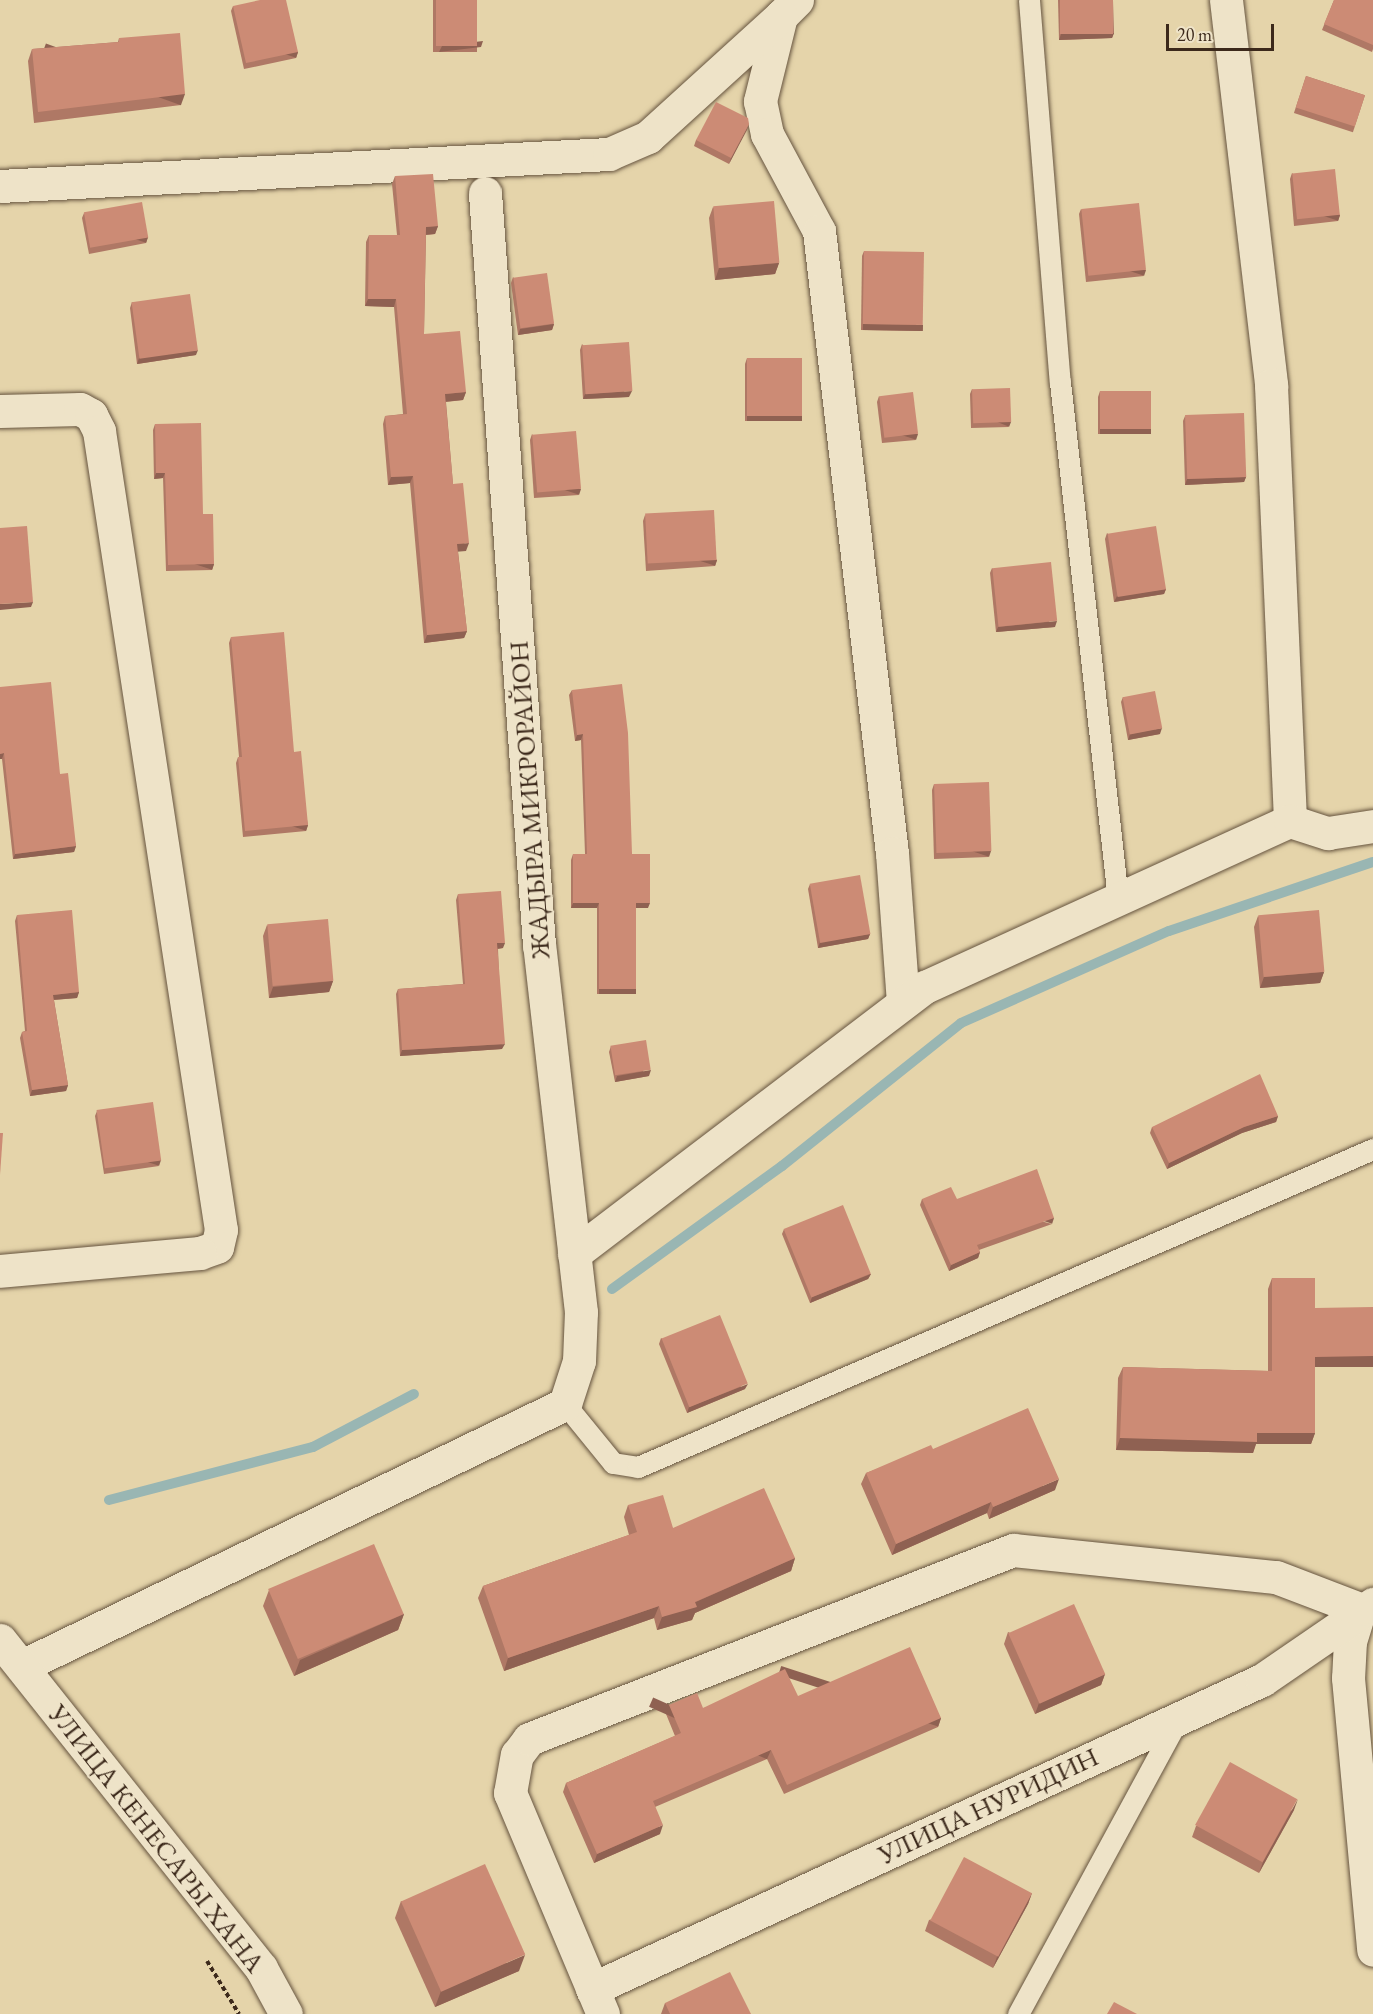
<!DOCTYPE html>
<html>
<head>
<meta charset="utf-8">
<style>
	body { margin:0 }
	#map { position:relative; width:1373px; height:2014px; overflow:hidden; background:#e5d4aa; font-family:"EB Garamond",serif }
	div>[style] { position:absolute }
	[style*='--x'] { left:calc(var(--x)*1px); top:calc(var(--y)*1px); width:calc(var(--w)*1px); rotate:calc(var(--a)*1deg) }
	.stream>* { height:10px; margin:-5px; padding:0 5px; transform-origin:5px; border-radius:5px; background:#99b6b3 }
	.path>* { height:4px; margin-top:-2px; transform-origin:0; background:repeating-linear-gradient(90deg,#3c291b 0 4.5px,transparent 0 7.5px) }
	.roads { filter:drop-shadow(0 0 2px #66543f) drop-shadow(0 0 2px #66543f) }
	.service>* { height:21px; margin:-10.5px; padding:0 10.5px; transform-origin:10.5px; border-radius:10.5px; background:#eee3c8 }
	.minor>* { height:33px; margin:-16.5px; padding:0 16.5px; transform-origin:16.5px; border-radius:16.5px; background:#eee3c8 }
	.tertiary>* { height:33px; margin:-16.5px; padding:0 16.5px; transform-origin:16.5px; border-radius:16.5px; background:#eee3c8 }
	.wall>* { inset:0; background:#af7865; transform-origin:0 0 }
	.shaded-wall>* { inset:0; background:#8f6152; transform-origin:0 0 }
	.building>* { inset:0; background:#cc8b75; transform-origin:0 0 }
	span { translate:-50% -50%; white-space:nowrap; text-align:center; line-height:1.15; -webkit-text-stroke:4.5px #eee3c8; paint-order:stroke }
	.street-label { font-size:27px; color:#3c291b }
	.scale { position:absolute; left:1166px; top:24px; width:108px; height:27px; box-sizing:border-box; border:3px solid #3c291b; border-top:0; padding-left:8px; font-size:18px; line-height:21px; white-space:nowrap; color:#3c291b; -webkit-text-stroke:4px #eee3c8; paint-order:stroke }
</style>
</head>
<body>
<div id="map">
	<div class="stream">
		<div style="--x:612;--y:1289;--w:210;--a:-35.9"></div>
		<div style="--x:782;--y:1166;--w:229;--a:-38.6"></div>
		<div style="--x:961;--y:1023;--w:227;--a:-23.9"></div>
		<div style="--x:1169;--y:931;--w:215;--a:-18.7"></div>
		<div style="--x:109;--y:1500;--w:211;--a:-14.6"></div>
		<div style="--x:313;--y:1447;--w:114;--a:-27.7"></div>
	</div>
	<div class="path">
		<div style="--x:207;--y:1961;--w:62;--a:58.9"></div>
	</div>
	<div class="roads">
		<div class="service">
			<div style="--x:1029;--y:0;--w:383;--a:85.4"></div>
			<div style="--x:1060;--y:382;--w:520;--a:83.6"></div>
			<div style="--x:565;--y:1404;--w:76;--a:50.9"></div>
			<div style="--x:613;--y:1463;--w:25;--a:9"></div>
			<div style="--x:638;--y:1467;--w:801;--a:-23.4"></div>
			<div style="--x:1018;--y:2014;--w:336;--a:-61.5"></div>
		</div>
		<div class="minor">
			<div style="--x:797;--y:0;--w:23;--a:135"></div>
			<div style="--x:781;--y:16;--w:88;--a:103.9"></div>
			<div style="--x:760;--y:101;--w:34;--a:78"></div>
			<div style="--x:767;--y:134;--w:110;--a:61.8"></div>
			<div style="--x:819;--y:231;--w:626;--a:83.31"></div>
			<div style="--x:892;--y:853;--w:150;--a:85.8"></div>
			<div style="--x:1226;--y:0;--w:388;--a:83.3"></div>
			<div style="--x:1271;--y:385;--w:436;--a:87.5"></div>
			<div style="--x:0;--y:186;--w:610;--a:-3.01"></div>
			<div style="--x:609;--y:154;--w:43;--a:-23.6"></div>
			<div style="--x:648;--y:137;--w:180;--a:-42.3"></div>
			<div style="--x:0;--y:411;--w:80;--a:-1.4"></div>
			<div style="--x:80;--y:409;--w:13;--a:29"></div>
			<div style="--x:91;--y:415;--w:18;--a:63"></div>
			<div style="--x:99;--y:431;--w:808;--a:81.32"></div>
			<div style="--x:221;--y:1230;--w:17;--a:103"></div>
			<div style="--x:217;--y:1247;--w:18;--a:161"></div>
			<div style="--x:200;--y:1253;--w:201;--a:174.9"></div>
			<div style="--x:574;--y:1254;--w:441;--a:-37.3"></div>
			<div style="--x:925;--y:987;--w:401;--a:-24.5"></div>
			<div style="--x:1290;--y:821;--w:40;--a:18"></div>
			<div style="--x:1328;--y:833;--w:46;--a:-8.8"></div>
			<div style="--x:1360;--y:1609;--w:34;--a:107"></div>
			<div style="--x:1350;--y:1641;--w:37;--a:93"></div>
			<div style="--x:1348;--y:1678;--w:273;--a:84.7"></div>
			<div style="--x:22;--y:1666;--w:603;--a:-25.76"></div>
			<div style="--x:565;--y:1404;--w:45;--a:-72"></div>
			<div style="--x:579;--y:1361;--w:49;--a:-87.7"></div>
			<div style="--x:581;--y:1312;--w:369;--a:-96.5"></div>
			<div style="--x:539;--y:945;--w:754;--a:-94.11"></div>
			<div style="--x:592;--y:1989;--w:738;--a:-24.76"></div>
			<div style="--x:1262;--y:1680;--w:135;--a:-34.4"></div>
			<div style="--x:603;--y:2014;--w:240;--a:-112.8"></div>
			<div style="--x:510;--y:1793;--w:39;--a:-80"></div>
			<div style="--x:517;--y:1755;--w:20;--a:-53"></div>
			<div style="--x:529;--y:1739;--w:520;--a:-21.33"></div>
			<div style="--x:1013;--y:1550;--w:264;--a:5.9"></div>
			<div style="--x:1276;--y:1577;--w:90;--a:20.9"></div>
		</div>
		<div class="tertiary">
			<div style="--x:0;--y:1640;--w:419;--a:51.5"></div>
			<div style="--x:261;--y:1968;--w:52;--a:61.5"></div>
		</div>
	</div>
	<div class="wall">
		<div style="left:433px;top:0;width:44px;height:52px"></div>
		<div style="clip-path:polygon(1058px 0,1113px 0,1114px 33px,1112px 38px,1059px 40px)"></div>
		<div style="clip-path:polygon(1334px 0,1373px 0,1373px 49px,1372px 52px,1322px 30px)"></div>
		<div style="clip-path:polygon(233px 6px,298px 52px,296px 58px,244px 69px,231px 11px)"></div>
		<div style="clip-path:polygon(119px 38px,181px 105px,34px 123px,28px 61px,32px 49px,118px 42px)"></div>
		<div style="left:1306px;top:76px;width:62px;height:39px;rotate:18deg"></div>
		<div style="clip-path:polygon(749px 124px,729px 164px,694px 146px,696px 140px)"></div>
		<div style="clip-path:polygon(1292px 173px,1340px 215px,1338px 221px,1294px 226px,1290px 179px)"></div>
		<div style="clip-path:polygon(395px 176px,438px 226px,435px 234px,426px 235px,424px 334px,466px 392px,463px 400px,446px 402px,453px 484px,466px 551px,458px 551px,467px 631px,464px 638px,424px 643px,410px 483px,388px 485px,383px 424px,385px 416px,403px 414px,394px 307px,365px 306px,366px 242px,369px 235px,397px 235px,392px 184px)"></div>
		<div style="clip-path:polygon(713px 207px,779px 263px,775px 274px,715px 280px,709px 218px)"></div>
		<div style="clip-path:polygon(1081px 209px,1144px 276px,1086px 282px,1079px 214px)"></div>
		<div style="clip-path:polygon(84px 213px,148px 237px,146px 243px,89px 254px,82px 218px)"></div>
		<div style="clip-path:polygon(864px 251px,921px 331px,861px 330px,862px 256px)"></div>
		<div style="clip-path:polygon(513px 277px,554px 324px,552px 330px,518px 335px,511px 283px)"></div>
		<div style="clip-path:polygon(132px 302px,196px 355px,137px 364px,130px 308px)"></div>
		<div style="clip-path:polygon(582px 344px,629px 397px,583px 399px,580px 350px)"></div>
		<div style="clip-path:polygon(747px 358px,802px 416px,800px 421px,745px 421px,745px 364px)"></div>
		<div style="clip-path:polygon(972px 389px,1009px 427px,971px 428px,970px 394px)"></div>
		<div style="clip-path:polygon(1100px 391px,1151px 429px,1149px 434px,1098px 434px,1098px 397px)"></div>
		<div style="clip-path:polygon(879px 396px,916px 440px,882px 443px,877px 402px)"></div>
		<div style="clip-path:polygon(1185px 416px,1246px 477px,1244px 482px,1185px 485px,1183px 421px)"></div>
		<div style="clip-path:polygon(155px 424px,203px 514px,214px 564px,212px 570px,166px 571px,163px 478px,154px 479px,153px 430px)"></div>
		<div style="clip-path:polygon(532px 434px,579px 495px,534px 498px,530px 440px)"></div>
		<div style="clip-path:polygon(645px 515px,717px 560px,715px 566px,646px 571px,643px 521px)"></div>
		<div style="clip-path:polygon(1107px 533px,1166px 589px,1164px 594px,1114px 602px,1105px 539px)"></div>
		<div style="clip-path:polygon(992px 568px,1055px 627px,996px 632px,990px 573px)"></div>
		<div style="clip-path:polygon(231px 637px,294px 752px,308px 825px,306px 831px,243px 837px,236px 763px,238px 757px,239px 757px,229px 643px)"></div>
		<div style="clip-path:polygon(0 687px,60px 774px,76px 846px,74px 852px,13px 859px,2px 759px,0 759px)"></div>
		<div style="clip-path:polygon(572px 690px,632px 854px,648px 908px,636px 908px,634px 994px,597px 994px,597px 908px,571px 908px,571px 860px,573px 854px,585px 854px,581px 740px,575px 741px,569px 695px)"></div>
		<div style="clip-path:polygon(1123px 697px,1160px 734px,1128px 740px,1121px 702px)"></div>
		<div style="clip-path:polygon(934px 784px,989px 857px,934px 859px,932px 790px)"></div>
		<div style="clip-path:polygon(810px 884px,870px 934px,868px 939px,818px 948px,808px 889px)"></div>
		<div style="clip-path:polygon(458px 894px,503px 948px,498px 949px,502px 1049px,400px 1056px,396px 994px,398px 989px,463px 984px,456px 900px)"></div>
		<div style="clip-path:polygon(17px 915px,79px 992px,77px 998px,54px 1000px,68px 1085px,66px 1091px,30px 1096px,20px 1038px,22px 1032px,25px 1031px,15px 921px)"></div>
		<div style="clip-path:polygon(1258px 916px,1324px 972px,1320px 983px,1260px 988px,1254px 927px)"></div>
		<div style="clip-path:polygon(267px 925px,333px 981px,329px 992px,269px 998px,263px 936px)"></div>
		<div style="clip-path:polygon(611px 1046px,649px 1076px,615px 1082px,609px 1052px)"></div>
		<div style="clip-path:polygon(97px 1111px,159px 1166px,104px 1174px,95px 1116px)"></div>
		<div style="clip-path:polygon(1278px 1116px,1276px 1122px,1242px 1133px,1167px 1169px,1150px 1133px,1152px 1127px)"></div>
		<div style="clip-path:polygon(922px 1199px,957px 1199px,1052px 1224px,979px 1250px,980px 1252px,978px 1258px,949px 1271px,920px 1205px)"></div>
		<div style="clip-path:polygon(784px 1229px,871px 1274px,868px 1279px,810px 1303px,782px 1234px)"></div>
		<div style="clip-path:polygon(1272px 1278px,1315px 1368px,1315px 1433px,1311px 1444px,1256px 1444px,1253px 1453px,1116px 1450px,1118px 1378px,1123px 1367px,1268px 1371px,1268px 1289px)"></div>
		<div style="clip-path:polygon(661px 1338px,745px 1389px,687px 1413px,659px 1344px)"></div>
		<div style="clip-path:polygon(933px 1449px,1055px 1490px,989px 1519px,987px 1513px,892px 1555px,861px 1484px,866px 1473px)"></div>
		<div style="clip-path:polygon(628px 1505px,673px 1528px,795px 1558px,791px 1571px,695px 1613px,692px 1620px,657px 1630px,654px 1618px,504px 1671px,478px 1598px,483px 1586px,629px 1535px,624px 1517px)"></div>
		<div style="clip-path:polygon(269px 1590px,404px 1614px,398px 1630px,294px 1676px,263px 1606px)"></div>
		<div style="clip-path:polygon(1008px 1632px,1105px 1674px,1101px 1685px,1035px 1714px,1004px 1644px)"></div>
		<div style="clip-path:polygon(798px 1696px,941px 1718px,938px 1727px,784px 1794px,767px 1759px,655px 1807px,660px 1834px,594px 1863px,563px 1792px,566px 1783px,675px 1736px,666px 1714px,669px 1705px,703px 1708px)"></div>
		<div style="clip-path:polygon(1294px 1810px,1259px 1873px,1192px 1837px,1196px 1826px)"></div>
		<div style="clip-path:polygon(1032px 1893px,1028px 1904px,993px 1968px,925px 1931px,929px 1920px)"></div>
		<div style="clip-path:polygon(401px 1901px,519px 1971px,435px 2007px,395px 1918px)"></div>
		<div style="clip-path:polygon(665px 2003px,751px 2014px,661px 2014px)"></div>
	</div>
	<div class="shaded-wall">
		<div style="clip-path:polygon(1114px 33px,1112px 38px,1059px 40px,1061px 34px)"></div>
		<div style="clip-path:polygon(483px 41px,481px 47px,439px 52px,442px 46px)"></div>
		<div style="left:298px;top:52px;width:6px;height:53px;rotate:108deg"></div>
		<div style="left:185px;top:94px;width:12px;height:148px;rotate:110deg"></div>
		<div style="clip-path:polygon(749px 124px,747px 130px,729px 164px,731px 158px)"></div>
		<div style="left:1340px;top:215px;width:6px;height:44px;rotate:108deg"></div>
		<div style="clip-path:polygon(438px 226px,435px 234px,423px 235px,426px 227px)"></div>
		<div style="left:148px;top:237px;width:6px;height:58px;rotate:108deg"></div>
		<div style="clip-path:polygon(779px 263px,775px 274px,715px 280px,719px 268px)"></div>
		<div style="left:1146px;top:270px;width:6px;height:57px;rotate:108deg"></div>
		<div style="clip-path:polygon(368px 299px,396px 299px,394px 307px,365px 306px)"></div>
		<div style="clip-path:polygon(554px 324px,552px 330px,518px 335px,520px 329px)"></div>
		<div style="left:863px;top:324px;width:60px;height:6px;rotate:1deg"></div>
		<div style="clip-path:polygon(198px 350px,196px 355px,137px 364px,139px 358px)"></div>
		<div style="clip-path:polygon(632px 391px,629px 397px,583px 399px,585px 394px)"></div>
		<div style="clip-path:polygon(466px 392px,463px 400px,442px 402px,445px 394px)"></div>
		<div style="left:747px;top:416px;width:55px;height:5px"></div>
		<div style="left:1011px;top:422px;width:5px;height:38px;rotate:112deg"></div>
		<div style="left:1100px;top:429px;width:51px;height:5px"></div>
		<div style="left:918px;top:434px;width:6px;height:34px;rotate:108deg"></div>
		<div style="clip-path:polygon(156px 473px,165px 473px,163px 478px,154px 479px)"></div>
		<div style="clip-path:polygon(413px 476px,410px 483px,388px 485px,391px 477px)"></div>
		<div style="clip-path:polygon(1246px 477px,1244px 482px,1185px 485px,1187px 479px)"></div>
		<div style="left:581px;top:489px;width:6px;height:44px;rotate:108deg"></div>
		<div style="clip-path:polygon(469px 543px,466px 551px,454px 552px,457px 544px)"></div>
		<div style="left:717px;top:560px;width:6px;height:69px;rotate:108deg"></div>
		<div style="left:214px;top:564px;width:6px;height:46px;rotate:108deg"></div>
		<div style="clip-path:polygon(1166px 589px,1164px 594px,1114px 602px,1117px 596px)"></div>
		<div style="clip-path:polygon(33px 602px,31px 607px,0 610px,0 604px)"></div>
		<div style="clip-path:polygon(1057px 621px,1055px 627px,996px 632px,998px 627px)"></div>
		<div style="clip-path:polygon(467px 631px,464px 638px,424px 643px,427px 635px)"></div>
		<div style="clip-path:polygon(1162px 728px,1160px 734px,1128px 740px,1130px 734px)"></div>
		<div style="clip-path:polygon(583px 734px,581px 740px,575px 741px,577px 735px)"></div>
		<div style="clip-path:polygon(4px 753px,2px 759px,0 759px,0 754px)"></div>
		<div style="left:308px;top:825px;width:6px;height:63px;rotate:108deg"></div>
		<div style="clip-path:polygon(76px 846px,74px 852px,13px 859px,15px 854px)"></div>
		<div style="left:991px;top:851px;width:6px;height:55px;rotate:108deg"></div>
		<div style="clip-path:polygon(573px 903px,599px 903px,597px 908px,571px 908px)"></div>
		<div style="clip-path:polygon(636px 903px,650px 903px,648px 908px,634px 908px)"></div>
		<div style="clip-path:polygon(870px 934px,868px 939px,818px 948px,820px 942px)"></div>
		<div style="clip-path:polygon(497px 943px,505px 943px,503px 948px,495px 949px)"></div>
		<div style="clip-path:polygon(1324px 972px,1320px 983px,1260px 988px,1264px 977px)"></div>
		<div style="clip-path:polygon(333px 981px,329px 992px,269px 998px,273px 987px)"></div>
		<div style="left:599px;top:989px;width:37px;height:5px"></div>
		<div style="clip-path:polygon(79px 992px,77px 998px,51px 1000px,53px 995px)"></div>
		<div style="clip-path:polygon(505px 1044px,502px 1049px,400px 1056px,402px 1050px)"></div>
		<div style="clip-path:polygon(651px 1070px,649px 1076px,615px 1082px,617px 1076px)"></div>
		<div style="clip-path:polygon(68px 1085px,66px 1091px,30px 1096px,32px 1090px)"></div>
		<div style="clip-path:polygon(1278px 1116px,1276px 1122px,1242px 1133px,1167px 1169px,1169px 1163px,1244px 1127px)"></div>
		<div style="left:161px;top:1160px;width:6px;height:56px;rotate:108deg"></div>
		<div style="left:1054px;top:1218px;width:6px;height:82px;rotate:108deg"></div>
		<div style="clip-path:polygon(980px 1252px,978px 1258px,949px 1271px,951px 1265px)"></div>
		<div style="clip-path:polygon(871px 1274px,868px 1279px,810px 1303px,812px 1297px)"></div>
		<div style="left:1373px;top:1356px;width:11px;height:58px;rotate:90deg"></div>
		<div style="clip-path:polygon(748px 1384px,745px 1389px,687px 1413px,689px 1407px)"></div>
		<div style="clip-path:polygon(1257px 1433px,1315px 1433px,1311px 1444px,1256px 1444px,1253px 1453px,1116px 1450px,1120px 1438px)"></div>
		<div style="clip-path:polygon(1059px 1479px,1055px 1490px,989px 1519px,993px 1507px)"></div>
		<div style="clip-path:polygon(991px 1502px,987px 1513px,892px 1555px,896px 1544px)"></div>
		<div style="clip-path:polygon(795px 1558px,791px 1571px,695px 1613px,692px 1620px,657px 1630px,662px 1617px)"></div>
		<div style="clip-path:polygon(659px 1606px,654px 1618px,504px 1671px,508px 1658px)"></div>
		<div style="clip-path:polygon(404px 1614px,398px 1630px,294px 1676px,300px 1660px)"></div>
		<div style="clip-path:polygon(1105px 1674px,1101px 1685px,1035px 1714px,1039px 1703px)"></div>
		<div style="left:941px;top:1718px;width:9px;height:168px;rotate:108deg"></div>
		<div style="left:771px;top:1750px;width:10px;height:129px;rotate:114deg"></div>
		<div style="clip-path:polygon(1298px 1799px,1294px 1810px,1259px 1873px,1263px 1862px)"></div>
		<div style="clip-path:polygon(663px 1825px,660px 1834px,594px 1863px,597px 1854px)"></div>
		<div style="clip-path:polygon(1032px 1893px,1028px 1904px,993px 1968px,997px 1957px)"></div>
		<div style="clip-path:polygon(525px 1955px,519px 1971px,435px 2007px,441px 1991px)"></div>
	</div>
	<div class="building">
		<div style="clip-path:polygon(260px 0,286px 0,298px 52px,246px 63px,233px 6px)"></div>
		<div style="left:436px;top:0;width:41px;height:46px"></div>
		<div style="left:1060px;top:0;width:53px;height:34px"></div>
		<div style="clip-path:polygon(1334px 0,1373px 0,1373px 45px,1324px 24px)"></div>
		<div style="clip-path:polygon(180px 33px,185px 94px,38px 112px,32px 49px,119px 42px,119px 38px)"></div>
		<div style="left:1306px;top:76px;width:62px;height:33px;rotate:18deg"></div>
		<div style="clip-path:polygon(716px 102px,748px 118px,749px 124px,731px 158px,696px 140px)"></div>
		<div style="left:1335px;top:169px;width:46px;height:43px;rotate:84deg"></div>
		<div style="clip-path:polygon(433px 174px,438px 226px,426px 227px,424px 334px,460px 331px,466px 392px,445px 394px,453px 484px,463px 483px,469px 543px,457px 544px,467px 631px,427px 635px,413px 476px,391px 477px,385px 416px,407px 414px,396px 299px,368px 299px,369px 235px,400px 235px,395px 176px)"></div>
		<div style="left:774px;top:201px;width:62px;height:61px;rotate:85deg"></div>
		<div style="left:142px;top:202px;width:36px;height:59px;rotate:80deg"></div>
		<div style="left:1139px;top:203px;width:67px;height:58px;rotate:84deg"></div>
		<div style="left:864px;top:251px;width:60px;height:73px;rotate:1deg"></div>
		<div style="left:547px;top:273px;width:51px;height:34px;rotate:82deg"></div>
		<div style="left:190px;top:294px;width:57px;height:59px;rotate:82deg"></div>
		<div style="left:629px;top:342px;width:49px;height:47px;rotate:86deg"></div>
		<div style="left:747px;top:358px;width:55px;height:58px"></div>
		<div style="left:1010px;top:388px;width:34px;height:38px;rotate:88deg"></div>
		<div style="left:1100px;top:391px;width:51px;height:38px"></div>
		<div style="left:913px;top:392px;width:42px;height:34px;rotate:83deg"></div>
		<div style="left:1244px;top:413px;width:64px;height:59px;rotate:88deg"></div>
		<div style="clip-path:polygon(201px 423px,203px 514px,213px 514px,214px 564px,168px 565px,165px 473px,156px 473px,155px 424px)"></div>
		<div style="left:576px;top:431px;width:58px;height:44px;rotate:85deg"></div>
		<div style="left:714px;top:510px;width:50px;height:69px;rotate:87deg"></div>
		<div style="clip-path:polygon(27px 526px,33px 602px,0 604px,0 528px)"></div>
		<div style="left:1156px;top:526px;width:64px;height:49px;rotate:81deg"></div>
		<div style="left:1051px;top:562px;width:59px;height:59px;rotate:84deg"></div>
		<div style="clip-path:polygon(284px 632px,294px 752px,301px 751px,308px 825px,245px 831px,238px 757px,242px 757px,231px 637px)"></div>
		<div style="clip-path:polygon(51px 682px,60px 774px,68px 773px,76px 846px,15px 854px,4px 753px,0 754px,0 687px)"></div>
		<div style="clip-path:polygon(622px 684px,628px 733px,632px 854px,650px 854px,650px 903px,636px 903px,636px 989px,599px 989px,599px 903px,573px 903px,573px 854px,587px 854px,583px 734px,577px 735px,572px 690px)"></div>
		<div style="left:1155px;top:691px;width:38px;height:33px;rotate:79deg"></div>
		<div style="left:989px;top:782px;width:69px;height:55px;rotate:88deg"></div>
		<div style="left:860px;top:875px;width:60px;height:51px;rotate:80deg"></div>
		<div style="clip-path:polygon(501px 891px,505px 943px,497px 943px,505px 1044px,402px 1050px,398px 989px,465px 984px,458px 894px)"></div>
		<div style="clip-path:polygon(72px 910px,79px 992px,53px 995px,68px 1085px,32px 1090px,22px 1032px,27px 1031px,17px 915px)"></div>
		<div style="left:1319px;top:910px;width:62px;height:61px;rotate:85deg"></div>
		<div style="left:328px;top:919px;width:62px;height:61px;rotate:85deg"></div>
		<div style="left:646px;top:1040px;width:30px;height:36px;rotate:81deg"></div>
		<div style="clip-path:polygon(1260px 1074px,1278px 1116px,1244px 1127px,1169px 1163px,1152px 1127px)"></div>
		<div style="left:153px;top:1102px;width:59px;height:57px;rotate:82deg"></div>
		<div style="clip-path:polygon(0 1133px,3px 1133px,0 1175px)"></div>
		<div style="clip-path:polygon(1037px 1169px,1054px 1218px,977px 1245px,980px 1252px,951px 1265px,922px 1199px,951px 1187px,957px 1199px)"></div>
		<div style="left:843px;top:1205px;width:74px;height:64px;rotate:68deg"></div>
		<div style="clip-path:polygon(1272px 1278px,1315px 1278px,1315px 1308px,1373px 1307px,1373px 1356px,1315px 1357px,1315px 1433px,1257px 1433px,1257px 1442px,1120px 1438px,1123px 1367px,1272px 1371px)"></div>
		<div style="left:720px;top:1315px;width:74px;height:63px;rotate:68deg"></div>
		<div style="clip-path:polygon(1028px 1408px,1059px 1479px,993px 1507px,991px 1502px,896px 1544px,866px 1473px,931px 1445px,933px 1449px)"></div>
		<div style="clip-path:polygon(764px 1488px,795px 1558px,695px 1602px,697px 1607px,662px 1617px,659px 1606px,508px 1658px,483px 1586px,637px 1532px,628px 1505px,663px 1495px,673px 1528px)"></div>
		<div style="left:374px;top:1544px;width:76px;height:115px;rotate:67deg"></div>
		<div style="left:1074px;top:1604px;width:77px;height:72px;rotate:66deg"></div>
		<div style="clip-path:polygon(910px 1647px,941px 1718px,787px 1785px,771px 1750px,653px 1801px,663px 1825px,597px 1854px,566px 1783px,681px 1733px,669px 1705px,697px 1693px,703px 1708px,785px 1669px,798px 1696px)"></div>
		<div style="left:1230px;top:1762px;width:77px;height:72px;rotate:29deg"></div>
		<div style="left:964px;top:1857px;width:77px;height:72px;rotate:28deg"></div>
		<div style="left:485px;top:1864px;width:99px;height:92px;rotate:66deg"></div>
		<div style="clip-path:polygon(730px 1972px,751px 2014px,670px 2014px,665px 2003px)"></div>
		<div style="clip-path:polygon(1114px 2002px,1137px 2014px,1107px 2014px)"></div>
	</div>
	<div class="street-label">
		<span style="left:529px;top:800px;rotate:-94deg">ЖАДЫРА МИКРОРАЙОН</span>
		<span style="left:988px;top:1805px;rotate:-25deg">УЛИЦА НУРИДИН</span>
		<span style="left:157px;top:1838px;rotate:52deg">УЛИЦА КЕНЕСАРЫ ХАНА</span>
	</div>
	<div class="scale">20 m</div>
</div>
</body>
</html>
